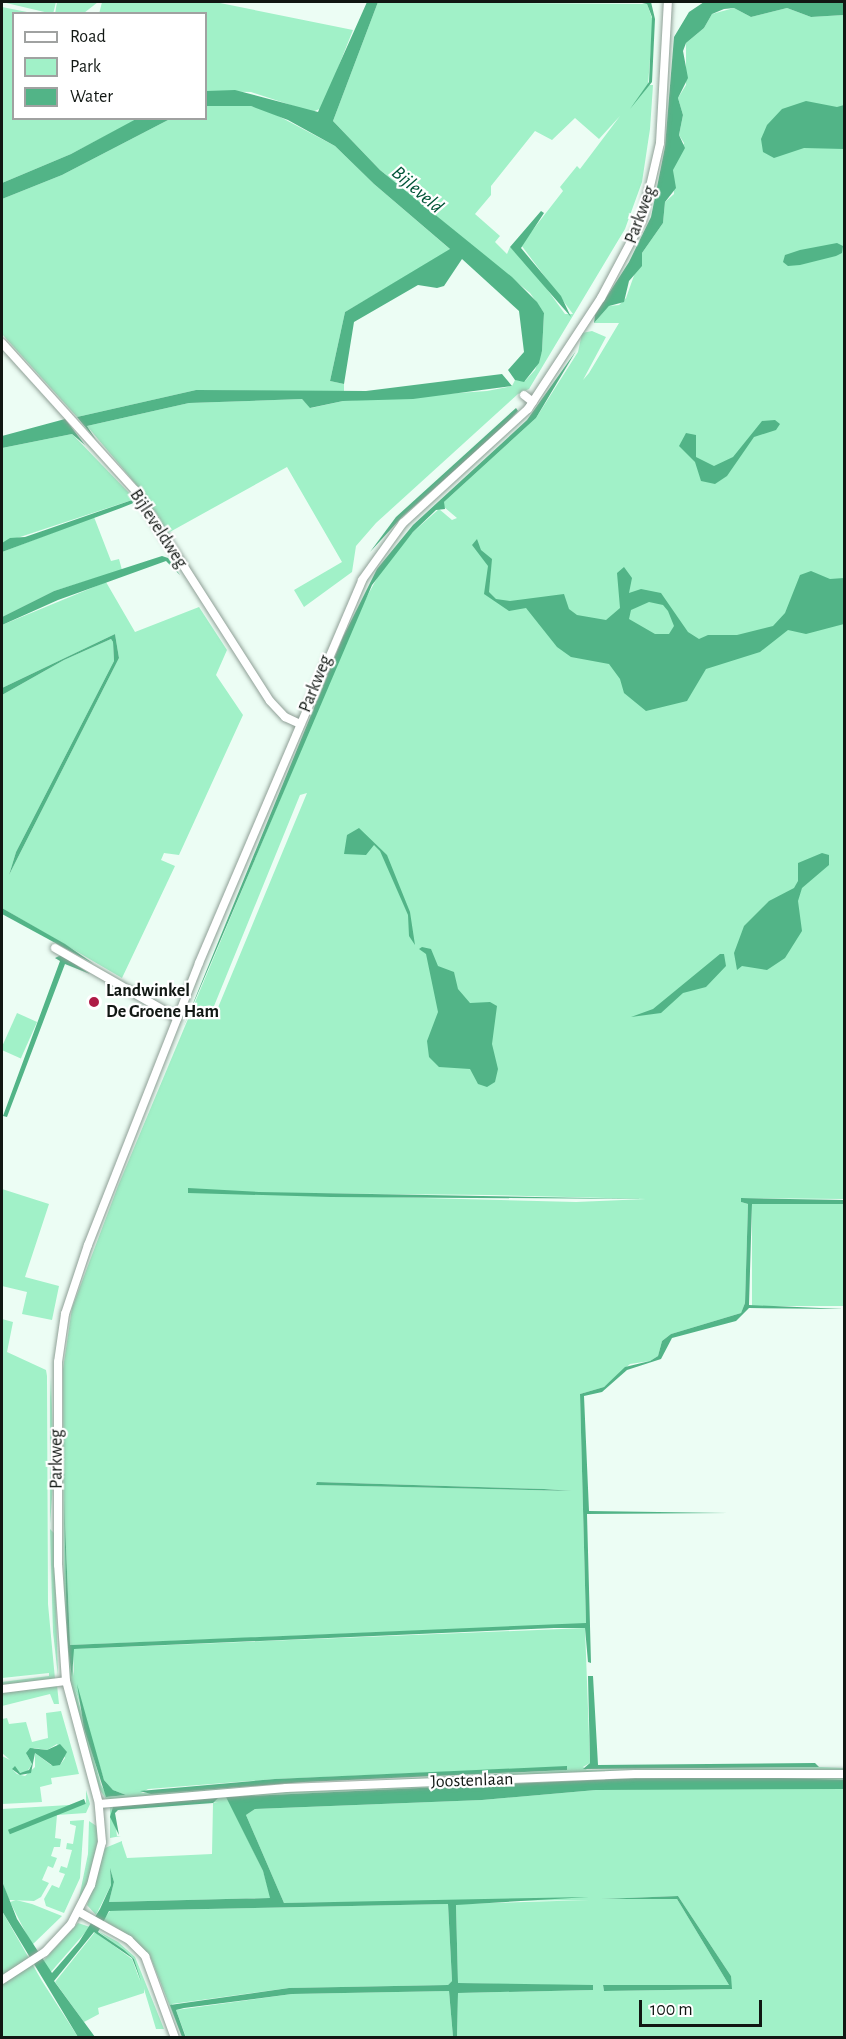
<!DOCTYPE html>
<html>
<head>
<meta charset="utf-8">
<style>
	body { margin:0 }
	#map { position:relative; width:846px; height:2039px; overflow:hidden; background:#ecfdf4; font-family:"Alegreya Sans",sans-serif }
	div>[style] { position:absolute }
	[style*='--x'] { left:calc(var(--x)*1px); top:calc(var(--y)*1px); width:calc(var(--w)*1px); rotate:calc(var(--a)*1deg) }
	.green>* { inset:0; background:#a1f1c8; transform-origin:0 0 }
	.water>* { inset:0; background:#52b487; transform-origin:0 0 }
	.roads { filter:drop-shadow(0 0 2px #8f9f96) drop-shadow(0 0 2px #8f9f96) }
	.minor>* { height:8px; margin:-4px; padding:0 4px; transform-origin:4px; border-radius:4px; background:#fff }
	.dots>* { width:16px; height:16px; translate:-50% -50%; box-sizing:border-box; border:3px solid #fff; border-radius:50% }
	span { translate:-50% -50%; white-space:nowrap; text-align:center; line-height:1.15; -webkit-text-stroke:4.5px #fff; paint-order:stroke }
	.street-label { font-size:18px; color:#111713 }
	.poi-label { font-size:18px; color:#111713; font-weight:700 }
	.left { translate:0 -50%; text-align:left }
	.water-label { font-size:20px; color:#015437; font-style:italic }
	.frame { position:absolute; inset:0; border:3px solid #111713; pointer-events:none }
	.legend { position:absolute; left:12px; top:12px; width:195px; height:108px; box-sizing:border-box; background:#fff; border:2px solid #a0a2a1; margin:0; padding:8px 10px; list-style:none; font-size:18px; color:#111713 }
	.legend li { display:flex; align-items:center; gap:12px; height:30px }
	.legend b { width:30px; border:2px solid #a0a2a1 }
	.scale { position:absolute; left:639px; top:2000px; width:123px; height:27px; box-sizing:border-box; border:3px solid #111713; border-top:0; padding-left:8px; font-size:18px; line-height:21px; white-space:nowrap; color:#111713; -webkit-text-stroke:4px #fff; paint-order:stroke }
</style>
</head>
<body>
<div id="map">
	<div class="green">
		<div style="clip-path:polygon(2px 2px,56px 2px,53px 14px)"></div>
		<div style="clip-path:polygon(57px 2px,98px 2px,84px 13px,55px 14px)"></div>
		<div style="clip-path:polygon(102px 2px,215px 2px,353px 30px,322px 108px,312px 112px,251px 92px,206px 91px,206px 14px,99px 14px)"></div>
		<div style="clip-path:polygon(evenodd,378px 2px,647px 4px,653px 21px,648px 85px,653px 85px,650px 129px,642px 182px,625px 229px,529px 389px,518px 394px,376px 523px,356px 546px,352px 572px,304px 607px,294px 590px,342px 562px,287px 467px,168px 533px,140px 489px,87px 426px,189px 403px,302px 399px,311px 408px,343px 401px,487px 391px,512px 386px,515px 380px,525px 381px,535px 370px,542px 351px,544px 313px,530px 293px,380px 170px,333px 121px,378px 2px,620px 116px,580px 169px,577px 166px,560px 187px,563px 191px,521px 245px,573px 314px,565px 314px,536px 274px,510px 247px,507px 254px,495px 242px,500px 236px,475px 214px,491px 195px,491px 186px,535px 131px,552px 140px,575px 118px,599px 139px,620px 116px)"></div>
		<div style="clip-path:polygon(2px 7px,32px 13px,14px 14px,14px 118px,138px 119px,71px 154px,2px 183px)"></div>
		<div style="clip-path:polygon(evenodd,734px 8px,751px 17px,787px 8px,811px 17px,844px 15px,844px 1199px,741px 1198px,741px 1202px,748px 1204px,745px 1303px,741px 1313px,671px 1334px,662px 1341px,658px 1356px,650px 1361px,630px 1364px,604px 1387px,580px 1394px,586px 1624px,70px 1645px,64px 1499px,68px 1646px,74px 1676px,73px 1649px,585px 1628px,590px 1763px,583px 1767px,587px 1770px,819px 1767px,844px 1768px,844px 1780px,615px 1779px,227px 1797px,263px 1871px,271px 1898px,109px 1902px,114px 1882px,110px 1869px,111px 1885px,96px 1915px,87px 1905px,105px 1848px,122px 1841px,122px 1843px,133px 1876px,127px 1858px,212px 1854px,213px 1803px,218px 1802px,113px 1807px,117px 1836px,121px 1836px,110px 1838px,110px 1805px,100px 1790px,82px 1732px,70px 1685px,64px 1628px,63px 1369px,72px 1308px,118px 1186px,359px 611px,382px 569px,413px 532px,439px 509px,452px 520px,457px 518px,444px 507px,444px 502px,536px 418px,578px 352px,582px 333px,592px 331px,606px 337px,583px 380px,589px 373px,619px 323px,594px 323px,609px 306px,619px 305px,626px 298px,642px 253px,663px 223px,665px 202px,674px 194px,673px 169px,684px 143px,679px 135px,683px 115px,678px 98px,686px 85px,686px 43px,704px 28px,712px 14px,734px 8px,307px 793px,217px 1010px,212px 1011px,300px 795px,307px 793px,734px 8px,188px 1192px,490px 1195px,646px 1199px,576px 1202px,188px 1192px,734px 8px,317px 1482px,544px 1489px,572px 1491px,320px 1485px,317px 1482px,734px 8px,74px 1685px,104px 1780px,113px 1790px,126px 1795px,108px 1797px,101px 1785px,74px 1685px,734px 8px,567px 1767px,566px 1770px,141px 1793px,148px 1789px,275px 1779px,567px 1767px)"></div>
		<div style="clip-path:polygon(215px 104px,251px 106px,269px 111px,335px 146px,374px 184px,451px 250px,345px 312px,330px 381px,344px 384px,344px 392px,196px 390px,77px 417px,2px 334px,2px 199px,62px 175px,170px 119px,206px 118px,206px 106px)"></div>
		<div style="clip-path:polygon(72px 434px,135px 499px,2px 543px,2px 448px)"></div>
		<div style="clip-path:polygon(94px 517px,111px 561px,119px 559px,122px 570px,54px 591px,2px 617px,2px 552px)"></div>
		<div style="clip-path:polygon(106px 582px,135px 632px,199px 607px,227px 650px,216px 675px,243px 715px,179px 855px,164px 853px,161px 860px,175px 866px,122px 978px,2px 908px,2px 695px,64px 660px,111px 639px,113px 642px,114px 661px,16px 852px,9px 875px,119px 658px,115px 634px,2px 688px,2px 625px)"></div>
		<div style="left:17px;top:1013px;width:22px;height:40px;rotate:24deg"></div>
		<div style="clip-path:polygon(2px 1189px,49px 1204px,25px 1277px,59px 1286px,52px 1320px,22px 1314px,27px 1292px,2px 1286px)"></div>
		<div style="left:752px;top:1204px;width:92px;height:102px"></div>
		<div style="clip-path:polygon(2px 1319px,13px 1322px,7px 1352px,46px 1370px,47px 1376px,48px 1604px,55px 1679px,2px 1687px,2px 1682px,49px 1676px,49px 1673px,2px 1678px)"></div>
		<div style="clip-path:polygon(51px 1377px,54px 1472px,50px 1524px,50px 1399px)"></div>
		<div style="clip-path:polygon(50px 1529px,54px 1533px,58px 1676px,53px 1632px)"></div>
		<div style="clip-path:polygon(57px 1685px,59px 1704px,54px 1704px,50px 1694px,2px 1706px,2px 1690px)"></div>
		<div style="clip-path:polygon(evenodd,61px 1711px,79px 1774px,51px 1778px,52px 1784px,40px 1787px,42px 1802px,2px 1804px,2px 1756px,10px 1760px,2px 1753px,2px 1719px,7px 1718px,9px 1724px,26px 1722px,32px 1742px,48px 1738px,46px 1713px,61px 1711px,57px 1744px,65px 1758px,60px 1765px,51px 1765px,35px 1753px,35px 1767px,25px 1776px,17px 1774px,12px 1769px,19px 1773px,27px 1772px,32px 1764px,27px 1755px,34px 1748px,47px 1750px,57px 1744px)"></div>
		<div style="clip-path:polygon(evenodd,749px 1787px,844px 1789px,844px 2037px,457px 2037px,458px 1993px,593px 1990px,593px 1986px,458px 1983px,456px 1904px,590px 1900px,284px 1903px,246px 1815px,255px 1809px,482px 1800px,596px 1790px,749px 1787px,678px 1896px,731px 1976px,731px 1989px,604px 1991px,603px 1985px,729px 1985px,677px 1899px,601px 1899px,678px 1896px)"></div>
		<div style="clip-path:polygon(86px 1790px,90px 1804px,86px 1813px,57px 1815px,55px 1838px,61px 1839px,60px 1847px,54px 1847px,51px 1856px,57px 1858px,53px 1868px,48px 1866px,42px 1880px,49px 1883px,41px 1897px,34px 1901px,9px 1900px,2px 1881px,2px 1809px,86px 1804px)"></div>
		<div style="clip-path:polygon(84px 1820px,80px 1878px,64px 1913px,46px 1906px,44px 1899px,52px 1885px,59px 1888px,65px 1874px,59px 1872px,61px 1866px,67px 1868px,72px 1850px,66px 1849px,67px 1843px,73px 1844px,76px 1826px,70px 1824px,70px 1821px)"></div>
		<div style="clip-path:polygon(89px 1821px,98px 1827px,98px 1840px,88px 1881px,78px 1903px,88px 1854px)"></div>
		<div style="clip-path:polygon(16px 1900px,32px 1904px,62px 1916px,32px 1945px,10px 1902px)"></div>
		<div style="clip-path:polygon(448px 1904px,452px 1981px,448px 1985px,289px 1988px,172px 2004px,182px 2037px,150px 1956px,128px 1935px,103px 1920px,110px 1911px)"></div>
		<div style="clip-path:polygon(2px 1911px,42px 1981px,78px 2037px,2px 2037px)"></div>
		<div style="clip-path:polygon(78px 1923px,90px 1927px,50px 1973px,43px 1961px)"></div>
		<div style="clip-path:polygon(98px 1931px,118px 1942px,135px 1957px,164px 2029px,156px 2029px,144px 1989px,144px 1993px,98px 2008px,99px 2014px,84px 2022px,55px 1982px,95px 1932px,132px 1959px,140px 1981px,134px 1959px)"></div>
		<div style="clip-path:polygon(449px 1991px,453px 2037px,186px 2037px,176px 2010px,292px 1994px)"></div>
	</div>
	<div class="water">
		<div style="clip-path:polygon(367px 2px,378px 2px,333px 121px,380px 170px,512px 277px,537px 302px,544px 313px,542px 351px,539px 363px,524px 382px,515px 380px,508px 370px,524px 352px,519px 311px,462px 259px,444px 286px,437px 288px,418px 285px,354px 322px,344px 384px,330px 381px,345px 312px,450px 249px,374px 184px,335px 146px,288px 120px,251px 106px,206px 106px,206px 91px,235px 90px,318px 112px)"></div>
		<div style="clip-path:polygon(637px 2px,651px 2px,655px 19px,652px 82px,630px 109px,649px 82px,652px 17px,647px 4px)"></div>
		<div style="clip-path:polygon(704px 2px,844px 2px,844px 15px,811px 17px,787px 8px,751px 17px,734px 8px,724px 9px,712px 14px,704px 28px,686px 43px,683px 51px,688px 78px,678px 98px,683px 115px,679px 135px,685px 148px,673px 170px,676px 188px,665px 202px,663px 223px,642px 253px,642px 266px,629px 281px,624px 302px,609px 306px,594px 323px,595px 315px,629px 262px,651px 217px,665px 147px,674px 37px,689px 12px)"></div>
		<div style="clip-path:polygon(806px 101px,837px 107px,844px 105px,844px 149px,804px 148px,774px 158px,763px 152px,761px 139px,767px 125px,782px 109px)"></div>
		<div style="clip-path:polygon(138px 118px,170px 119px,62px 175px,2px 199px,2px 183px,71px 154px)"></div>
		<div style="clip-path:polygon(541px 211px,544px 213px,521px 248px,561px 296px,571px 317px,510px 247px)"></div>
		<div style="clip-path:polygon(837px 243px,843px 246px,842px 253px,836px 256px,800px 265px,788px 266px,783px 262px,785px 255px,800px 250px)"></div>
		<div style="clip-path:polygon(576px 351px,536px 418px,444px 502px,445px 509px,436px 510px,413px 532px,372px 585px,183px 1028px,343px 637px,377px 569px,413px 525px,527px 420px)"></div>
		<div style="clip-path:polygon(502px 374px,512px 386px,413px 399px,343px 401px,310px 408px,302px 399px,189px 403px,87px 426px,96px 440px,77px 417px,196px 390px,366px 391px)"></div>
		<div style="clip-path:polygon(516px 408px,518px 411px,498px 432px,402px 517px,370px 552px,396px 517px)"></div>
		<div style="clip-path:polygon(65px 419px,85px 445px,72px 434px,2px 448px,2px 436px)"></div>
		<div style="clip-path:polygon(775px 420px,780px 424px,776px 430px,754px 437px,727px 476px,715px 484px,701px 481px,695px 462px,679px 446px,686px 433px,696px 435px,696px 457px,714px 466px,733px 457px,762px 421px)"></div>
		<div style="clip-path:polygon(135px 499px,136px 502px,121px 508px,2px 552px,2px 543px,10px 538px,25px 537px)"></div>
		<div style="clip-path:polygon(evenodd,477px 539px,481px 550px,492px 559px,489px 592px,496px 599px,510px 601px,564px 594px,569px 609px,577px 615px,606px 620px,620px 608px,617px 573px,624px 567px,632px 578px,629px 593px,641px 589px,661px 593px,688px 632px,699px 639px,708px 635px,737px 635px,773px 626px,785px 613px,800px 575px,811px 571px,830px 579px,844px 578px,844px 624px,806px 634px,788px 630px,760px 652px,706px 669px,687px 701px,646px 711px,624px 693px,620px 679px,609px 664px,571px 657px,557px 647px,526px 608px,509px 611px,484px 594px,488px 566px,472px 545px,477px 539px,649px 602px,663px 605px,668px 611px,674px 626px,669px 634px,655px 634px,629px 619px,631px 610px,649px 602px)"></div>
		<div style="clip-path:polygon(162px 556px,168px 558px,180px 575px,166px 561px,58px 600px,2px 625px,2px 617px,54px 591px)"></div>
		<div style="clip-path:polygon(115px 634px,119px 658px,9px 875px,16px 852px,114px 661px,113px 642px,111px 639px,64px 660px,2px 695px,2px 688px)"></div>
		<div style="clip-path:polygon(359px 828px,387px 855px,410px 912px,415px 945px,409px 936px,408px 915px,380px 851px,374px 845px,366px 855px,344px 854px,347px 835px)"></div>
		<div style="clip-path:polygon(822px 853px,829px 855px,829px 865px,802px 888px,798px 901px,802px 931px,785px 958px,767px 970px,742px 966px,737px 970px,734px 953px,744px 926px,769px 901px,794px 888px,798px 881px,798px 863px)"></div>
		<div style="clip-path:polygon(2px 908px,65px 944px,94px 964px,2px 914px)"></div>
		<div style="clip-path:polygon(422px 947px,431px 949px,438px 966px,454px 972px,458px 989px,470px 1003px,490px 1002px,497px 1006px,492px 1044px,498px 1069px,495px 1082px,487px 1087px,478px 1084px,470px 1069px,439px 1067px,429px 1057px,427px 1041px,438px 1012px,426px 954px,419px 949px)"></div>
		<div style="clip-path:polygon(720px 954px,724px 954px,726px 966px,706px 987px,683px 993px,661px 1013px,631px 1017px,653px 1009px)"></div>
		<div style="clip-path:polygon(61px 955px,90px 974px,65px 964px,7px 1117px,3px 1116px,60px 961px,55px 958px)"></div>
		<div style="clip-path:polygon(188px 1188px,259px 1192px,646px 1199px,331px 1197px,188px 1193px)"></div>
		<div style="clip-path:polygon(741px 1198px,844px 1200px,844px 1204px,752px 1204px,749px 1305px,844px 1309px,749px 1308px,736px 1321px,672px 1338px,661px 1359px,627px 1370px,602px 1392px,584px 1396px,589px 1511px,728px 1513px,587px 1514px,591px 1663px,588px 1662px,585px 1628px,554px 1628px,74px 1649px,72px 1677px,67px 1640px,64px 1499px,70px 1645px,586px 1623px,580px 1394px,604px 1387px,625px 1367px,650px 1361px,658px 1356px,662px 1341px,671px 1334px,741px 1313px,745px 1303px,748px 1204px,741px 1202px)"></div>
		<div style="clip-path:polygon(317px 1482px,544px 1489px,572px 1491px,316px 1485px)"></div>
		<div style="clip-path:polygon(588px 1676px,593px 1676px,598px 1765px,815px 1763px,819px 1767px,583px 1769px,590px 1763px)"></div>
		<div style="clip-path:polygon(77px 1684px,104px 1780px,113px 1790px,126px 1795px,106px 1797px,84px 1728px)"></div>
		<div style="clip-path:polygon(60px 1744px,67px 1752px,60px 1765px,53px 1766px,35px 1753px,31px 1773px,20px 1775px,12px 1769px,15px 1766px,20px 1773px,29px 1770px,32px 1764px,26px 1753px,30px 1748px,47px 1750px)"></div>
		<div style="clip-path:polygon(567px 1766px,567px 1770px,304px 1782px,151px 1794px,140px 1791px,275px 1779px)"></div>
		<div style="clip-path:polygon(748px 1777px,844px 1780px,844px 1789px,596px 1790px,482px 1800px,255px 1809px,246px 1815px,284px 1903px,589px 1897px,456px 1905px,458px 1983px,593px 1985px,593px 1990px,458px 1993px,457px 2037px,453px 2037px,449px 1991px,292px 1994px,184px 2008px,176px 2010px,186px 2038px,182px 2037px,170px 2005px,289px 1988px,448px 1985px,452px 1981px,448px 1904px,109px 1911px,98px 1932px,124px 1950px,134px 1959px,141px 1981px,132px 1958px,94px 1932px,54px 1981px,95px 2037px,78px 2037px,2px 1911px,2px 1881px,17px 1919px,52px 1973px,79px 1942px,100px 1909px,111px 1885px,110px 1868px,114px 1882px,109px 1902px,270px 1898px,263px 1871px,226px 1797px,615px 1779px)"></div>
		<div style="clip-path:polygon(219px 1797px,213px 1803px,118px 1810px,115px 1813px,119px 1835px,110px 1817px,113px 1807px)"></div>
		<div style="left:84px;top:1799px;width:5px;height:82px;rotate:68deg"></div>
		<div style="clip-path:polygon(678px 1896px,731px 1976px,732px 1989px,604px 1991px,603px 1985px,729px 1985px,677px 1899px,601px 1899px)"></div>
	</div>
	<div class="roads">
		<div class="minor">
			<div style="--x:2;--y:343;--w:198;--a:47.9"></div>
			<div style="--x:135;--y:490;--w:250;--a:57.4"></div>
			<div style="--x:270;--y:701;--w:22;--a:47"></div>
			<div style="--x:285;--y:717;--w:17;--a:25"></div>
			<div style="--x:524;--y:395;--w:11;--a:38"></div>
			<div style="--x:55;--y:948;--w:141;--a:29.8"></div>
			<div style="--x:2;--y:1689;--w:64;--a:-7.1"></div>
			<div style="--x:99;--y:1804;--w:188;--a:-4.9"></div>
			<div style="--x:286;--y:1788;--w:349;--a:-2.3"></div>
			<div style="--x:635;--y:1774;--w:209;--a:0"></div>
			<div style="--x:79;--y:1912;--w:57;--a:29.2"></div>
			<div style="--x:129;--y:1940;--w:23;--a:45"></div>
			<div style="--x:145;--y:1956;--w:87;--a:69.9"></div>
			<div style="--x:2;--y:1980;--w:51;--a:-33.1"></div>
			<div style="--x:45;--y:1952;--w:38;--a:-47"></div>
			<div style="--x:71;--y:1924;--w:44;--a:-62.9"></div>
			<div style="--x:91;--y:1885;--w:44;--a:-75.7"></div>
			<div style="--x:102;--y:1842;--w:38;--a:-95"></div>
			<div style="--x:99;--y:1804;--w:127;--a:-105"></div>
			<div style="--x:66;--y:1681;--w:116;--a:-93.9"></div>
			<div style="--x:58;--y:1565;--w:203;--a:-90"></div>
			<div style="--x:58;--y:1362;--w:49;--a:-81.7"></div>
			<div style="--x:65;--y:1314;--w:73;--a:-71.6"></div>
			<div style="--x:88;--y:1245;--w:303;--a:-68.5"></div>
			<div style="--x:199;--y:963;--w:416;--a:-66.9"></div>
			<div style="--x:362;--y:580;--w:70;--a:-54.3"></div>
			<div style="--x:403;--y:523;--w:169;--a:-42.4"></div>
			<div style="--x:528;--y:409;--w:133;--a:-56.7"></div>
			<div style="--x:601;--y:298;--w:87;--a:-62"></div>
			<div style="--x:642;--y:221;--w:80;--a:-77"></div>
			<div style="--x:660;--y:143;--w:141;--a:-86.8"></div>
		</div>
	</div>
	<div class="dots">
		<div style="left:94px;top:1002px;background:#ae1b46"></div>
	</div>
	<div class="street-label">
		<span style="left:641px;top:215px;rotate:-70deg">Parkweg</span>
		<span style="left:158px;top:529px;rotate:57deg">Bijleveldweg</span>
		<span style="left:316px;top:684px;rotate:-68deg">Parkweg</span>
		<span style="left:57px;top:1459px;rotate:-90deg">Parkweg</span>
		<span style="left:472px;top:1781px;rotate:-2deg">Joostenlaan</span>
	</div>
	<div class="poi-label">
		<span class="left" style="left:106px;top:1002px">Landwinkel<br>De Groene Ham</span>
	</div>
	<div class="water-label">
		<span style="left:417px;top:190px;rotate:41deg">Bijleveld</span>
	</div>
	<div class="frame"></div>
	<ul class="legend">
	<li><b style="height:8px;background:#fff"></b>Road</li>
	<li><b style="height:16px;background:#a1f1c8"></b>Park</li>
	<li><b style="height:16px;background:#52b487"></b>Water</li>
	</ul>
	<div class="scale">100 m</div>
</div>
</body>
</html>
